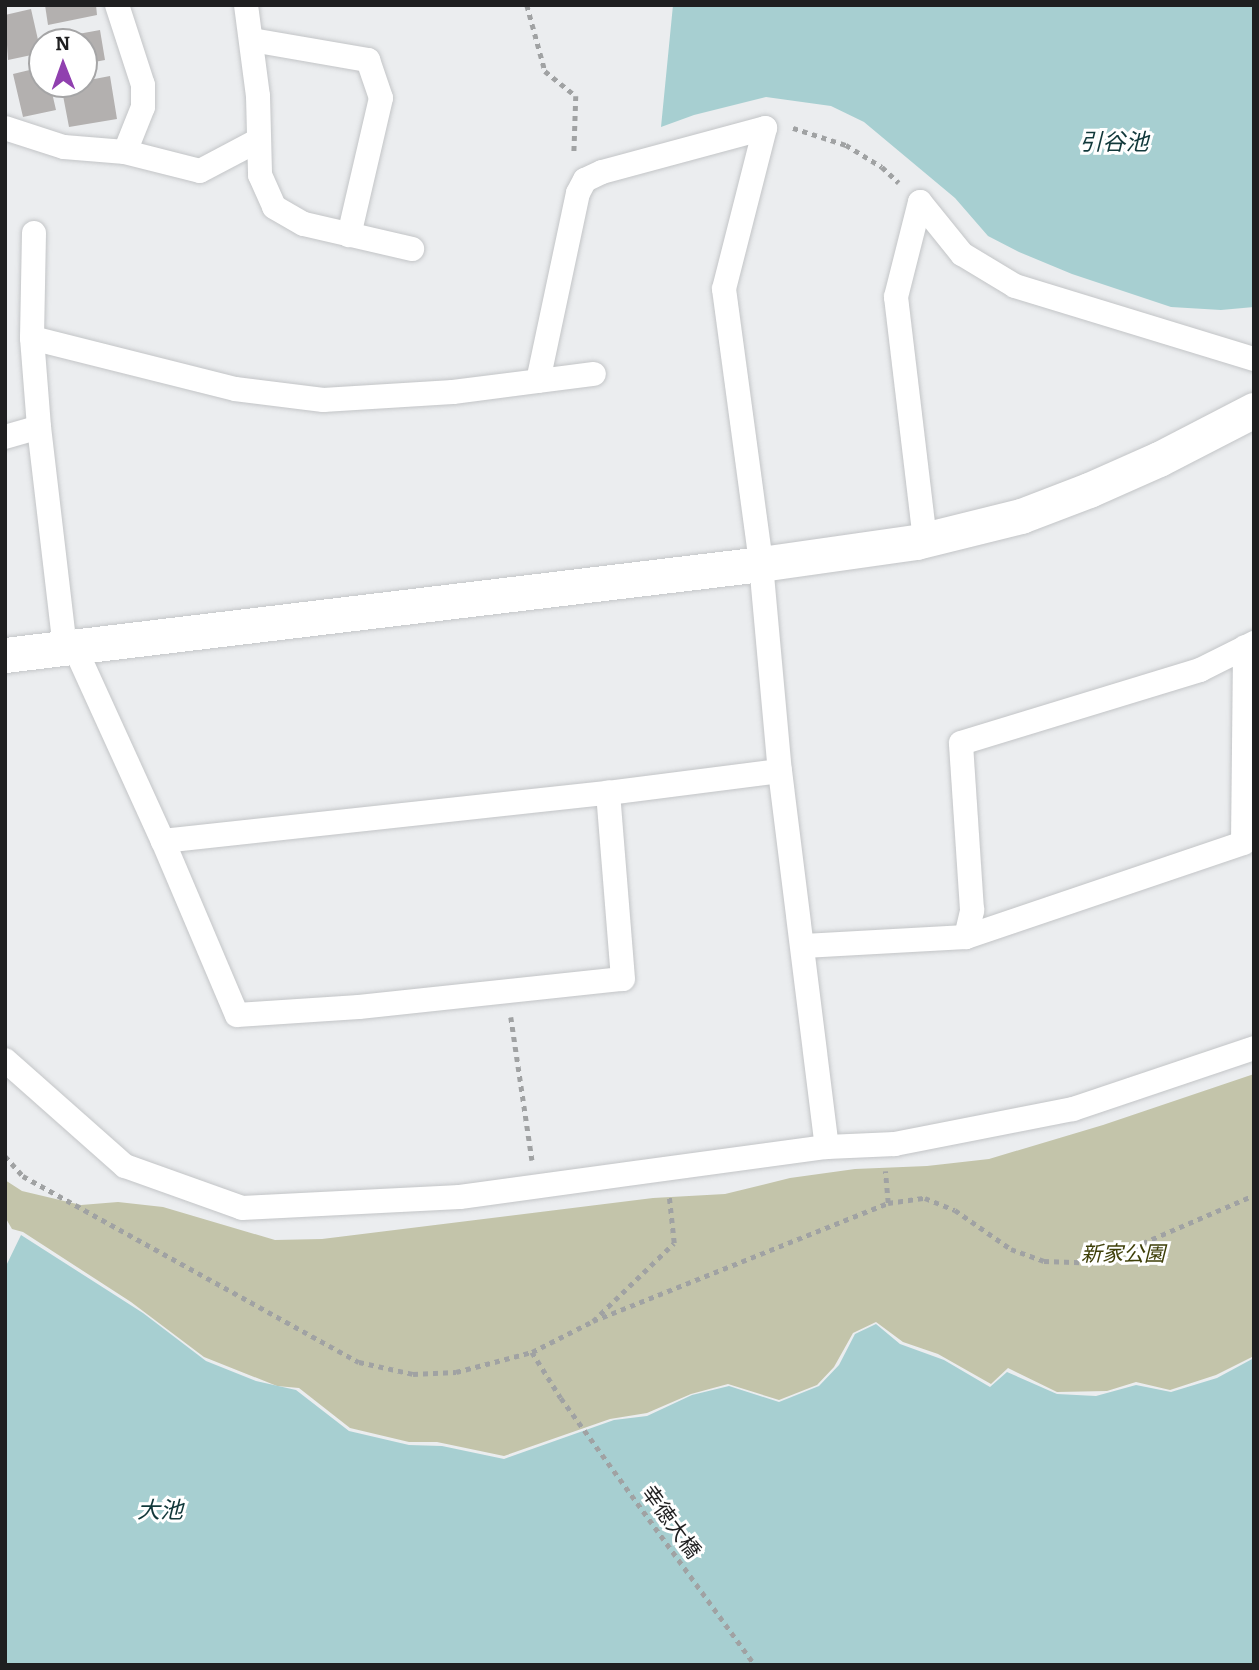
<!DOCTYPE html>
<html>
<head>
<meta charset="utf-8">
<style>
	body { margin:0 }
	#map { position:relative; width:1259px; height:1670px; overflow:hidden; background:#ebedef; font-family:Bitter,"Noto Sans JP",serif }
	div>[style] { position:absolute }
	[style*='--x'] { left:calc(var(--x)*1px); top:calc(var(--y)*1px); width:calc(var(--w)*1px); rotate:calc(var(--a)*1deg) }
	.green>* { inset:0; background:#c3c4aa }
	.water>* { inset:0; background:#a7cfd1 }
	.building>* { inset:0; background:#b3b0af }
	.path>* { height:4.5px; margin-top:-2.25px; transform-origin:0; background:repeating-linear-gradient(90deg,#a0a2a3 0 5px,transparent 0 10px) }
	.roads { filter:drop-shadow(0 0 2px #c3c5c7) drop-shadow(0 0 2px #c3c5c7) }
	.street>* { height:24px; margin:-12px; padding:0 12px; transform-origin:12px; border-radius:12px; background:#fff }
	.secondary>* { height:35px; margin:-17.5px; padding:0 17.5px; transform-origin:17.5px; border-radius:17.5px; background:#fff }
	span { translate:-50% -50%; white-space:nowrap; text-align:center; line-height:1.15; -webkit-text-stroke:6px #fff; paint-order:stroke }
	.park-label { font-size:21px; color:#3e3f08; font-style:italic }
	.street-label { font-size:21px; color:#1f1f20 }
	.water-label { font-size:23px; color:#11383a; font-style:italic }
	.frame { position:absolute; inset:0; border:7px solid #1f1f20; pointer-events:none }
	.north { position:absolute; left:28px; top:28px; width:70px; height:70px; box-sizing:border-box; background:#fff; border:2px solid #a5a5a6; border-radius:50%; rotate:359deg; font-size:19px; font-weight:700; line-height:28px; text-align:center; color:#1f1f20 }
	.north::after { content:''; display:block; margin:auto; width:24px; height:32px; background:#9040af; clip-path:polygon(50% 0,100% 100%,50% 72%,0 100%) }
</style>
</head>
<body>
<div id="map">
	<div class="green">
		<div style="clip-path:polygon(1254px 1074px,1254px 1356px,1216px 1375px,1170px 1390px,1136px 1382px,1107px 1391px,1057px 1392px,1008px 1368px,991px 1384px,938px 1354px,903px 1342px,876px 1322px,853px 1333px,834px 1367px,817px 1385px,779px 1400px,728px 1384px,691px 1394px,647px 1413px,610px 1419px,504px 1456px,437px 1442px,409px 1442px,350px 1428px,299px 1388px,277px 1386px,204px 1357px,131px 1302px,23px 1232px,12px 1229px,5px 1217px,5px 1180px,22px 1191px,81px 1205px,118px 1202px,163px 1207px,275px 1240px,322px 1239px,653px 1198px,725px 1194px,790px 1178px,855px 1169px,927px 1166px,989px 1159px,1103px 1125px)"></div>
	</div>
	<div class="water">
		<div style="clip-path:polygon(673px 5px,1254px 5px,1254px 307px,1221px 310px,1171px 307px,1072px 274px,1019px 252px,988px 236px,955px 198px,864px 122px,831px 106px,766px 97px,694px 115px,661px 127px)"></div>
		<div style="clip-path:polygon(21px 1235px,143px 1313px,206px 1361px,256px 1381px,296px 1390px,349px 1431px,409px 1445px,442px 1446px,504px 1459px,614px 1420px,647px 1416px,692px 1395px,729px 1386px,779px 1402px,819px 1386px,839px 1365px,855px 1334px,876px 1324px,900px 1344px,944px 1360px,990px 1387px,1007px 1372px,1057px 1394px,1096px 1396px,1136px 1385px,1171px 1392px,1217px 1378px,1254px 1358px,1254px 1665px,5px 1665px,5px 1268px)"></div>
	</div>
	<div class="building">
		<div style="clip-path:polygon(45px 5px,96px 5px,97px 15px,48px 25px)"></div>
		<div style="clip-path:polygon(31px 9px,41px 53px,8px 60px,5px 15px)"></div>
		<div style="clip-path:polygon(100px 30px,105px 60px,84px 64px,84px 42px,51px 42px,51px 39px)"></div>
		<div style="clip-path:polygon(42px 67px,42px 84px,50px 84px,56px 110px,23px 117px,13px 74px)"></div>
		<div style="clip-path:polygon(110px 76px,117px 119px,69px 127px,61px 85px,84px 84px,84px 81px)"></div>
	</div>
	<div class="path">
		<div style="--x:527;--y:5;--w:68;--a:74.7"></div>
		<div style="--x:545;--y:71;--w:40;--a:39"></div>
		<div style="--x:576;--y:96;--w:59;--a:91.9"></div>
		<div style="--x:793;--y:128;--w:56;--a:17.8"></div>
		<div style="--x:846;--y:145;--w:42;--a:31.4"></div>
		<div style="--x:882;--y:167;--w:23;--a:43"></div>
		<div style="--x:511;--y:1017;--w:145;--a:81.6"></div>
		<div style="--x:5;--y:1156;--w:27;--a:48"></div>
		<div style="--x:23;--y:1176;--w:384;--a:29"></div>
		<div style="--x:359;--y:1362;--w:55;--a:12.5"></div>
		<div style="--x:413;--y:1374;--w:43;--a:-2.7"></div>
		<div style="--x:456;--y:1372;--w:79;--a:-14.7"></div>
		<div style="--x:532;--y:1352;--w:54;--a:57.8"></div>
		<div style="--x:561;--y:1398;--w:330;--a:54"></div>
		<div style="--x:888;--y:1203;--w:37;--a:-8"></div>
		<div style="--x:925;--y:1198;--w:32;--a:22"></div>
		<div style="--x:955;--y:1210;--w:68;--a:34.9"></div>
		<div style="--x:1011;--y:1249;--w:35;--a:20"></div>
		<div style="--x:1044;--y:1261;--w:37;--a:2"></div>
		<div style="--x:1081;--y:1262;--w:35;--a:-12"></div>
		<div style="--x:1115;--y:1255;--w:151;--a:-23.3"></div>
		<div style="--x:593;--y:1321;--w:318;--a:-21.8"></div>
		<div style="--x:888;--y:1203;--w:32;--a:-95"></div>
		<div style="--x:532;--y:1352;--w:68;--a:-26.9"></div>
		<div style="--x:593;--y:1321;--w:112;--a:-43.9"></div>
		<div style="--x:674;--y:1243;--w:47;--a:-96.1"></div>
	</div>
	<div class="roads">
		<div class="street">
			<div style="--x:117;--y:5;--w:84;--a:72"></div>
			<div style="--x:143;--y:85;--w:22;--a:90"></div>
			<div style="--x:143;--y:107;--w:48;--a:111.8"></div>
			<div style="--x:246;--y:5;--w:92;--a:82.5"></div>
			<div style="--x:258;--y:96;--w:79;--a:88.5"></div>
			<div style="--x:260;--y:175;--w:35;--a:66"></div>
			<div style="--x:274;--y:207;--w:34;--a:30"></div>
			<div style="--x:304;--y:224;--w:111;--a:13"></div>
			<div style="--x:252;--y:40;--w:118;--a:9.8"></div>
			<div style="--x:368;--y:60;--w:40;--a:71.1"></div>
			<div style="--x:381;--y:98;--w:141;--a:103.1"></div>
			<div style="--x:5;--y:128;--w:62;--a:17.9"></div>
			<div style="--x:64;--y:147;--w:61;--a:4.7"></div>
			<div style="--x:125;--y:152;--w:77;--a:14.2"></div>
			<div style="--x:200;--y:171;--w:64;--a:-27.8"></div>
			<div style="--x:920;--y:202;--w:67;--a:51.1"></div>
			<div style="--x:962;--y:254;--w:62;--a:31.1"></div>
			<div style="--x:1015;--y:286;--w:250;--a:17"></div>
			<div style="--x:920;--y:202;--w:98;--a:104.2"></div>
			<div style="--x:896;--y:297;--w:245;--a:83.2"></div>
			<div style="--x:34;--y:233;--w:105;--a:91.1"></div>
			<div style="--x:32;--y:338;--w:89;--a:85.5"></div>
			<div style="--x:39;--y:427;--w:222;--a:83.3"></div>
			<div style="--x:32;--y:338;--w:209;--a:14.1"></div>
			<div style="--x:235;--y:389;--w:89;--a:7.1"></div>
			<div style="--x:323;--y:400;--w:130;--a:-3.5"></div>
			<div style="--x:453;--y:392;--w:142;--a:-7.3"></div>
			<div style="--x:538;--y:381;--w:192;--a:-78"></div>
			<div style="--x:578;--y:193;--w:15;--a:-62"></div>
			<div style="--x:585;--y:180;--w:19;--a:-25"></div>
			<div style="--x:602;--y:172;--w:169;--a:-15.1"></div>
			<div style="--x:765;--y:128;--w:166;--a:104.3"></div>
			<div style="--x:724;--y:289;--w:277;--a:82.3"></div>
			<div style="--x:761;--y:564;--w:208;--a:84.8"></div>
			<div style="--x:780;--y:771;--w:379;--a:82.9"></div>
			<div style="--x:5;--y:437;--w:35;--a:-16"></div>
			<div style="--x:74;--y:646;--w:214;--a:65.5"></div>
			<div style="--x:163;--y:841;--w:189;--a:67"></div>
			<div style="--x:237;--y:1015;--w:122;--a:-3.8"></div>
			<div style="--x:359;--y:1007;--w:265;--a:-6.1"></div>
			<div style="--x:623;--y:979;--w:187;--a:-94.6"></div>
			<div style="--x:608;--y:793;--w:173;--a:-7.3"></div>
			<div style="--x:163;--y:841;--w:448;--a:-6.2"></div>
			<div style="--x:966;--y:937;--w:293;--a:-18.7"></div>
			<div style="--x:1243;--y:843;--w:196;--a:-89.4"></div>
			<div style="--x:804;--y:946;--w:162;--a:-3.2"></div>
			<div style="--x:966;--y:937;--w:28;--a:-77"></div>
			<div style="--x:972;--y:910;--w:167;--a:-93.8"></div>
			<div style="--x:961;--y:743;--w:250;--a:-17"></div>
			<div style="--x:1200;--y:670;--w:60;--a:-26.6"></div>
			<div style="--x:5;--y:1060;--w:160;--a:41.5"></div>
			<div style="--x:125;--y:1166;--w:124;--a:19.7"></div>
			<div style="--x:242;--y:1208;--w:218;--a:-2.9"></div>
			<div style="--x:460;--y:1197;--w:370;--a:-7.8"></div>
			<div style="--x:827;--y:1147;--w:68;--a:-2.5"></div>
			<div style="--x:895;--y:1144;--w:181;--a:-11.1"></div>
			<div style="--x:1073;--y:1109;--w:191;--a:-18.6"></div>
		</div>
		<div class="secondary">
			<div style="--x:5;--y:655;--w:761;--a:-6.86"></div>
			<div style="--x:761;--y:564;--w:157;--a:-8.1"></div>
			<div style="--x:916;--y:542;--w:108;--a:-13.9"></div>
			<div style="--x:1021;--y:516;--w:73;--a:-20.9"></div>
			<div style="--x:1089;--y:490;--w:77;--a:-23.9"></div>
			<div style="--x:1159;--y:459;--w:107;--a:-27.3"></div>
		</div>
	</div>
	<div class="park-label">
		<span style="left:1123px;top:1254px">新家公園</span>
	</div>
	<div class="street-label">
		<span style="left:671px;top:1522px;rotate:54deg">幸徳大橋</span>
	</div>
	<div class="water-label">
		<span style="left:1114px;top:142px">引谷池</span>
		<span style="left:160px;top:1510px">大池</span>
	</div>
	<div class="frame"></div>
	<div class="north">N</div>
</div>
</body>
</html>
